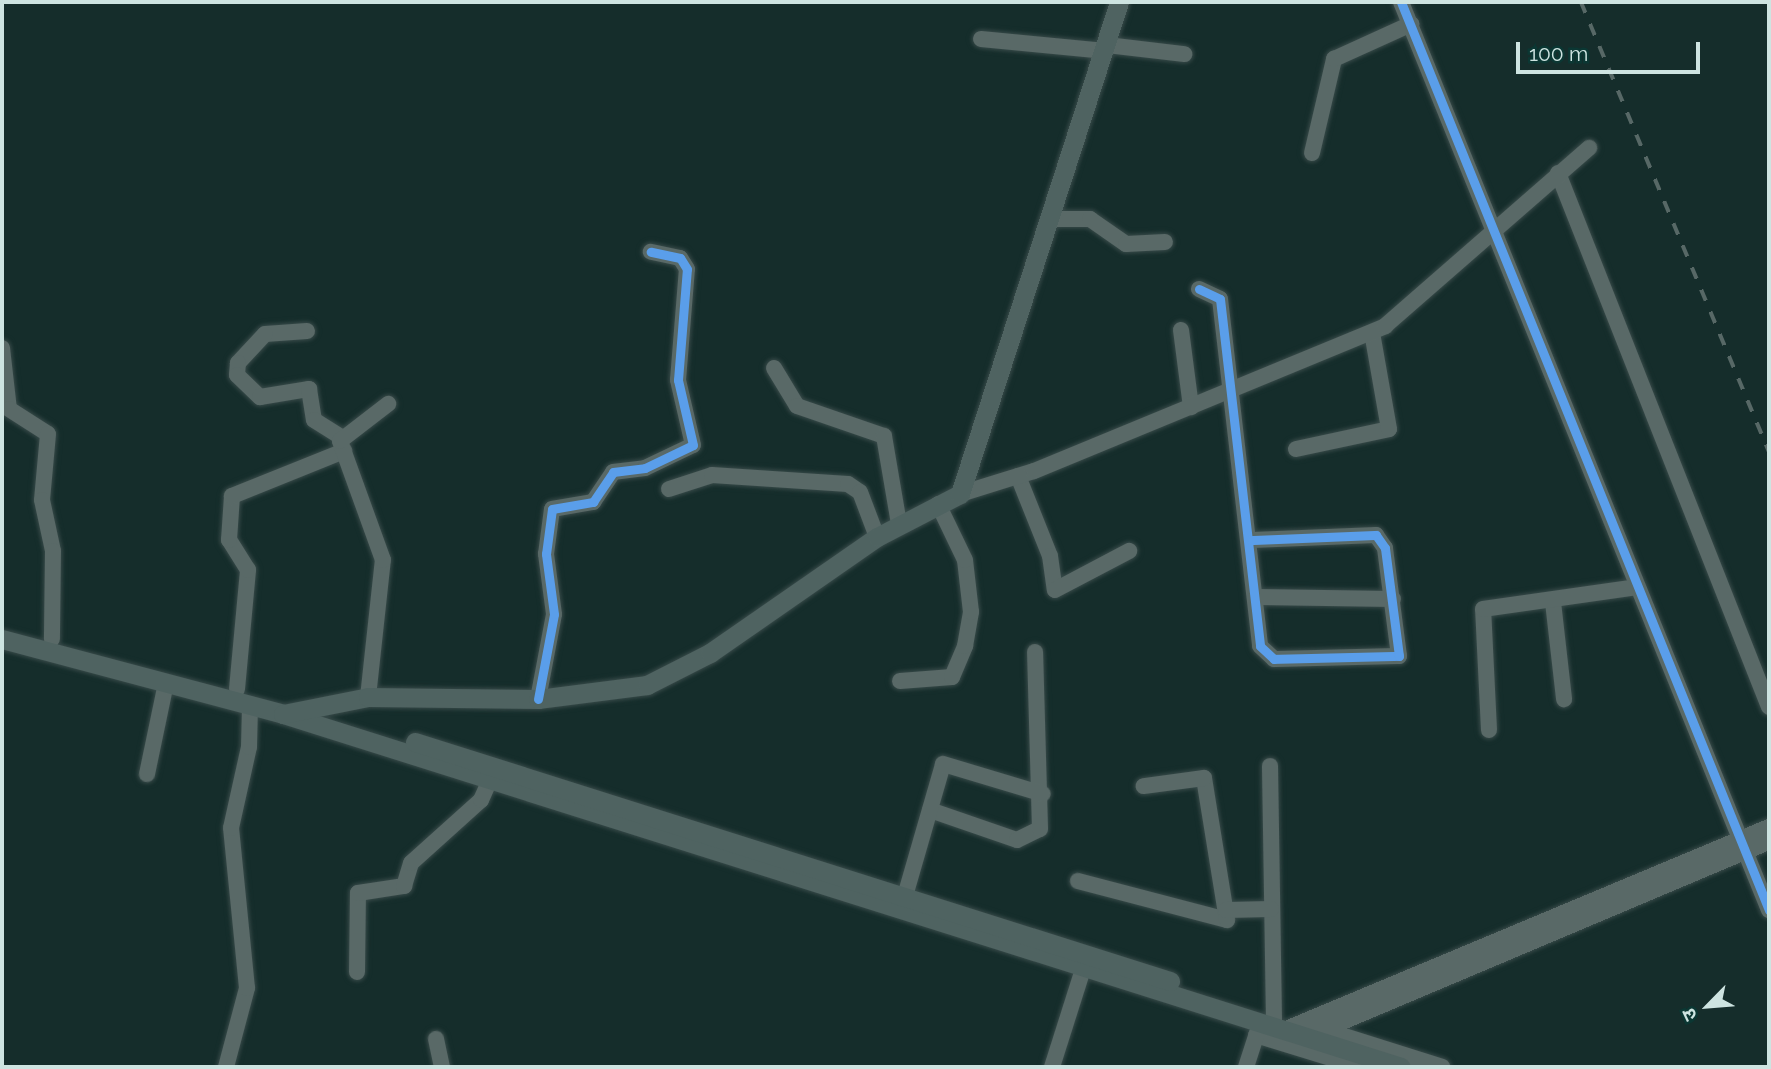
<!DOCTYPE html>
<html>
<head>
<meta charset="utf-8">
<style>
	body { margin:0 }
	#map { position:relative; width:1771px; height:1069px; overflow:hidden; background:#152d2b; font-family:Raleway,"Noto Sans Devanagari",sans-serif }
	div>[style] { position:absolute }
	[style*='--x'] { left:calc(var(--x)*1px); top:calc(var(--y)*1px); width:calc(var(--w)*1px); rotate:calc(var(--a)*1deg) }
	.roads { filter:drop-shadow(0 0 2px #384a49) drop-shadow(0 0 2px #384a49) }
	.minor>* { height:16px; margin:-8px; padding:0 8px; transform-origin:8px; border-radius:8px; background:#596967 }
	.major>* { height:19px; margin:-9.5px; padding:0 9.5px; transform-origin:9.5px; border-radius:9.5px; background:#4f6361 }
	.rail>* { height:3.5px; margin-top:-1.75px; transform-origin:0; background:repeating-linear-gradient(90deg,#576866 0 12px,transparent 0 24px) }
	.cycleway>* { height:9px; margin:-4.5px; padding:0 4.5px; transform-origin:4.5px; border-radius:4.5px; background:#5a9eea }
	span { translate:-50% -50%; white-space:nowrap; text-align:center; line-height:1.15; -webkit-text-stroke:7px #0b3733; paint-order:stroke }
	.frame { position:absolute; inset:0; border:4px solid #cee4e1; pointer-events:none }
	.north { position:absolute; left:1673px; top:971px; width:70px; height:70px; -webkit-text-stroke:5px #0b3733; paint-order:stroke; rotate:245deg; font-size:19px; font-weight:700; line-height:28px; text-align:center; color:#cee4e1 }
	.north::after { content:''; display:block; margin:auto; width:24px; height:32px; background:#cee4e1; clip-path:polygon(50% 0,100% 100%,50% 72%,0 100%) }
	.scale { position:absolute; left:1516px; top:42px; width:184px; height:32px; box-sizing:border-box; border:4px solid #cee4e1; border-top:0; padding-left:9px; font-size:21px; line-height:24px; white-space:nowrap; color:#cee4e1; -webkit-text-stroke:5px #0b3733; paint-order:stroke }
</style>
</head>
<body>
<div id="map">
	<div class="roads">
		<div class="minor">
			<div style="--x:1401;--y:2;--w:980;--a:67.94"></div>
			<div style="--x:981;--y:39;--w:125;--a:5.5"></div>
			<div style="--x:1107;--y:45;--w:78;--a:6.7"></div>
			<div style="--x:1312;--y:153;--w:97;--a:-76.8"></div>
			<div style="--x:1334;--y:59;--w:85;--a:-24.4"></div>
			<div style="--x:1558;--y:173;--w:574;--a:68.44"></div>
			<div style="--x:1053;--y:219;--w:37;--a:0"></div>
			<div style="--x:1090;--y:219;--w:44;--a:34.8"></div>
			<div style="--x:1126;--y:244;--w:39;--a:-3"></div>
			<div style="--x:1199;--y:289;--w:23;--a:25"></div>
			<div style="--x:1220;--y:299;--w:349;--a:83.4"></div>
			<div style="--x:1260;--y:646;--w:19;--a:43"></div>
			<div style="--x:1274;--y:659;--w:125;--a:-1.4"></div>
			<div style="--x:1399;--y:656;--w:109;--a:-97.4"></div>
			<div style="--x:1385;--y:548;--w:16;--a:-125"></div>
			<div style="--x:1376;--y:535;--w:124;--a:177.7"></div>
			<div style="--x:1181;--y:330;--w:78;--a:82.6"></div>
			<div style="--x:307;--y:331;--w:42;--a:175.9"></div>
			<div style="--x:265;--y:334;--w:40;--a:133"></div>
			<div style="--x:238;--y:363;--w:12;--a:95"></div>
			<div style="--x:237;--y:375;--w:32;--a:44"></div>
			<div style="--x:260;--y:397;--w:50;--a:-9.3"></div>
			<div style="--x:309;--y:389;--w:31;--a:81"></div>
			<div style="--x:314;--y:420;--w:31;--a:32"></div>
			<div style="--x:2;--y:348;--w:61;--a:83.5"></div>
			<div style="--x:9;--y:409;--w:46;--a:32.7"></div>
			<div style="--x:48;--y:434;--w:66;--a:95.2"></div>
			<div style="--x:42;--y:500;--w:52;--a:77.8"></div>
			<div style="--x:53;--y:551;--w:88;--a:90.7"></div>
			<div style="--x:774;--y:368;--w:44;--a:58.8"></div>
			<div style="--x:797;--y:406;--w:92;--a:19"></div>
			<div style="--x:884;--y:436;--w:89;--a:80.3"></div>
			<div style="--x:1296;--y:449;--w:95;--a:-12.1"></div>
			<div style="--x:1389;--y:429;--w:97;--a:-100"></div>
			<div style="--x:1018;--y:476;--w:86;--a:68.2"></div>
			<div style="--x:1050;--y:556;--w:34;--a:82"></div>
			<div style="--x:1055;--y:590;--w:84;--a:-27.8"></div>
			<div style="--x:669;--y:489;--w:45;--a:-18"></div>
			<div style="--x:712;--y:475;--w:136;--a:3.8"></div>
			<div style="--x:848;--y:484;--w:14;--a:34"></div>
			<div style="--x:860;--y:492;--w:48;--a:69.3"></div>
			<div style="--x:960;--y:494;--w:77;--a:-17.3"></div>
			<div style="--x:1034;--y:471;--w:380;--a:-22.4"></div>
			<div style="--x:1385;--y:326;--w:271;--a:-41.1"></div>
			<div style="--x:1257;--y:597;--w:136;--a:0.8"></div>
			<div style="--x:1553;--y:602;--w:98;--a:83.5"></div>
			<div style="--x:900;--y:681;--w:52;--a:-4.4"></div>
			<div style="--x:952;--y:677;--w:34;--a:-67"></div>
			<div style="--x:965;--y:646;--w:35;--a:-80"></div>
			<div style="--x:971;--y:612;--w:52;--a:-96.6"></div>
			<div style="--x:965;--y:560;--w:62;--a:-115.7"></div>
			<div style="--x:237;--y:689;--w:120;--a:-84.7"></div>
			<div style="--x:248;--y:570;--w:36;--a:-122"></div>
			<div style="--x:229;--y:540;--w:44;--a:-86.1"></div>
			<div style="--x:232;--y:496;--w:121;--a:-21.9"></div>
			<div style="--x:368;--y:697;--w:138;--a:-83.8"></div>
			<div style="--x:383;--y:560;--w:127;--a:-109.9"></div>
			<div style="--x:340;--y:441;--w:61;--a:-37.6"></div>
			<div style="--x:538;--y:699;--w:86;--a:-79.3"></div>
			<div style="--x:554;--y:614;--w:61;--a:-97.6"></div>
			<div style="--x:546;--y:554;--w:45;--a:-82.4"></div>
			<div style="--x:552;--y:509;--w:42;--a:-9.7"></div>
			<div style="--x:593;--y:502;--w:36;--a:-56"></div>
			<div style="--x:613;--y:472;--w:32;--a:-7"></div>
			<div style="--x:645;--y:468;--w:53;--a:-25.6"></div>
			<div style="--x:693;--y:445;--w:67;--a:-103"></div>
			<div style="--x:678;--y:380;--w:111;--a:-85.4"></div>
			<div style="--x:687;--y:269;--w:13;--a:-122"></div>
			<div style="--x:680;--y:258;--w:30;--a:-168"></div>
			<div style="--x:1489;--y:730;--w:121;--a:-92.8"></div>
			<div style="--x:1483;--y:609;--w:156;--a:-8.1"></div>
			<div style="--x:1270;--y:766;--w:259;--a:89.1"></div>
			<div style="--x:147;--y:774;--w:93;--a:-78.2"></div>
			<div style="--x:930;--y:810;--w:92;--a:19"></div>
			<div style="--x:1017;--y:840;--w:25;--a:-26"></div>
			<div style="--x:1040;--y:829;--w:177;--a:-91.6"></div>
			<div style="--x:1078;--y:881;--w:154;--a:14.7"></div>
			<div style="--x:1227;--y:920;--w:144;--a:-99.2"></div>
			<div style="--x:1204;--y:778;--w:61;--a:172.4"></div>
			<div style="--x:905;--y:896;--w:137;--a:-73.9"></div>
			<div style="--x:943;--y:764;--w:104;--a:16.7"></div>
			<div style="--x:1226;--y:910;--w:45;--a:-1.3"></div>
			<div style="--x:357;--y:972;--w:79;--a:-89.3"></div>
			<div style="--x:358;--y:893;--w:47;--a:-8.7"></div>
			<div style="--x:404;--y:886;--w:24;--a:-73"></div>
			<div style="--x:411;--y:863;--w:94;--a:-42"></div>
			<div style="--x:481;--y:800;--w:32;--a:-66"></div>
			<div style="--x:1286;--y:1029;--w:524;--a:-22.7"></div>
			<div style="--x:1325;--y:1030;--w:123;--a:17.5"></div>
			<div style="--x:1256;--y:1035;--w:109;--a:17.1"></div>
			<div style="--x:1309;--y:1036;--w:499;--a:-22.9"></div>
			<div style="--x:436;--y:1039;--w:29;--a:78"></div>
			<div style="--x:226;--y:1067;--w:82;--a:-75.1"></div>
			<div style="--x:247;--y:988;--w:161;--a:-95.7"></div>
			<div style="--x:231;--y:828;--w:83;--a:-77.5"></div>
			<div style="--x:249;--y:747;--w:41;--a:-88.6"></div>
			<div style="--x:1052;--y:1067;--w:103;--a:-72.4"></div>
			<div style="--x:1246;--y:1067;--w:42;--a:-72"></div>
		</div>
		<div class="major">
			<div style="--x:2;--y:639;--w:291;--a:14.9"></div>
			<div style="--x:283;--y:714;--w:1172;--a:17.52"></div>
			<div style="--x:283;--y:714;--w:87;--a:-11.3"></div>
			<div style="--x:368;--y:697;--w:170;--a:0.7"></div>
			<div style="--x:538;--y:699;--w:110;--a:-7.3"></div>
			<div style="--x:647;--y:685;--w:71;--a:-26.9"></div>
			<div style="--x:710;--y:653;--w:203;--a:-34.8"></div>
			<div style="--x:877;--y:537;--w:93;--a:-27.4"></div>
			<div style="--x:960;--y:494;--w:517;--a:-72.09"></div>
			<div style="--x:415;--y:742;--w:792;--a:17.57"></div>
		</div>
	</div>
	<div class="rail">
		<div style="--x:1581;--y:2;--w:487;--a:67.3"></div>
	</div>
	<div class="cycleway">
		<div style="--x:1401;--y:2;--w:980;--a:67.94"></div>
		<div style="--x:1199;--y:289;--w:23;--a:25"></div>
		<div style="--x:1220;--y:299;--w:349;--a:83.4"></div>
		<div style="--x:1260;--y:646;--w:19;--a:43"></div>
		<div style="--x:1274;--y:659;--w:125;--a:-1.4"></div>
		<div style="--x:1399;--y:656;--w:109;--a:-97.4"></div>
		<div style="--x:1385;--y:548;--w:16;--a:-125"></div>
		<div style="--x:1376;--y:535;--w:124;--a:177.7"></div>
		<div style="--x:538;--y:699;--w:86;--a:-79.3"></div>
		<div style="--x:554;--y:614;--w:61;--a:-97.6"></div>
		<div style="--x:546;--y:554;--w:45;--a:-82.4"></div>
		<div style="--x:552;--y:509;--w:42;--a:-9.7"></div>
		<div style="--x:593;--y:502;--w:36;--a:-56"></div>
		<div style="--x:613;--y:472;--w:32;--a:-7"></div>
		<div style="--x:645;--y:468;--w:53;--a:-25.6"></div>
		<div style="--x:693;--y:445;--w:67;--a:-103"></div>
		<div style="--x:678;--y:380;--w:111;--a:-85.4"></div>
		<div style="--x:687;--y:269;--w:13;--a:-122"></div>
		<div style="--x:680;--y:258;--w:30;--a:-168"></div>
	</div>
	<div class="frame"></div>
	<div class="north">उ</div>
	<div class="scale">100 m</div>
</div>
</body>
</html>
